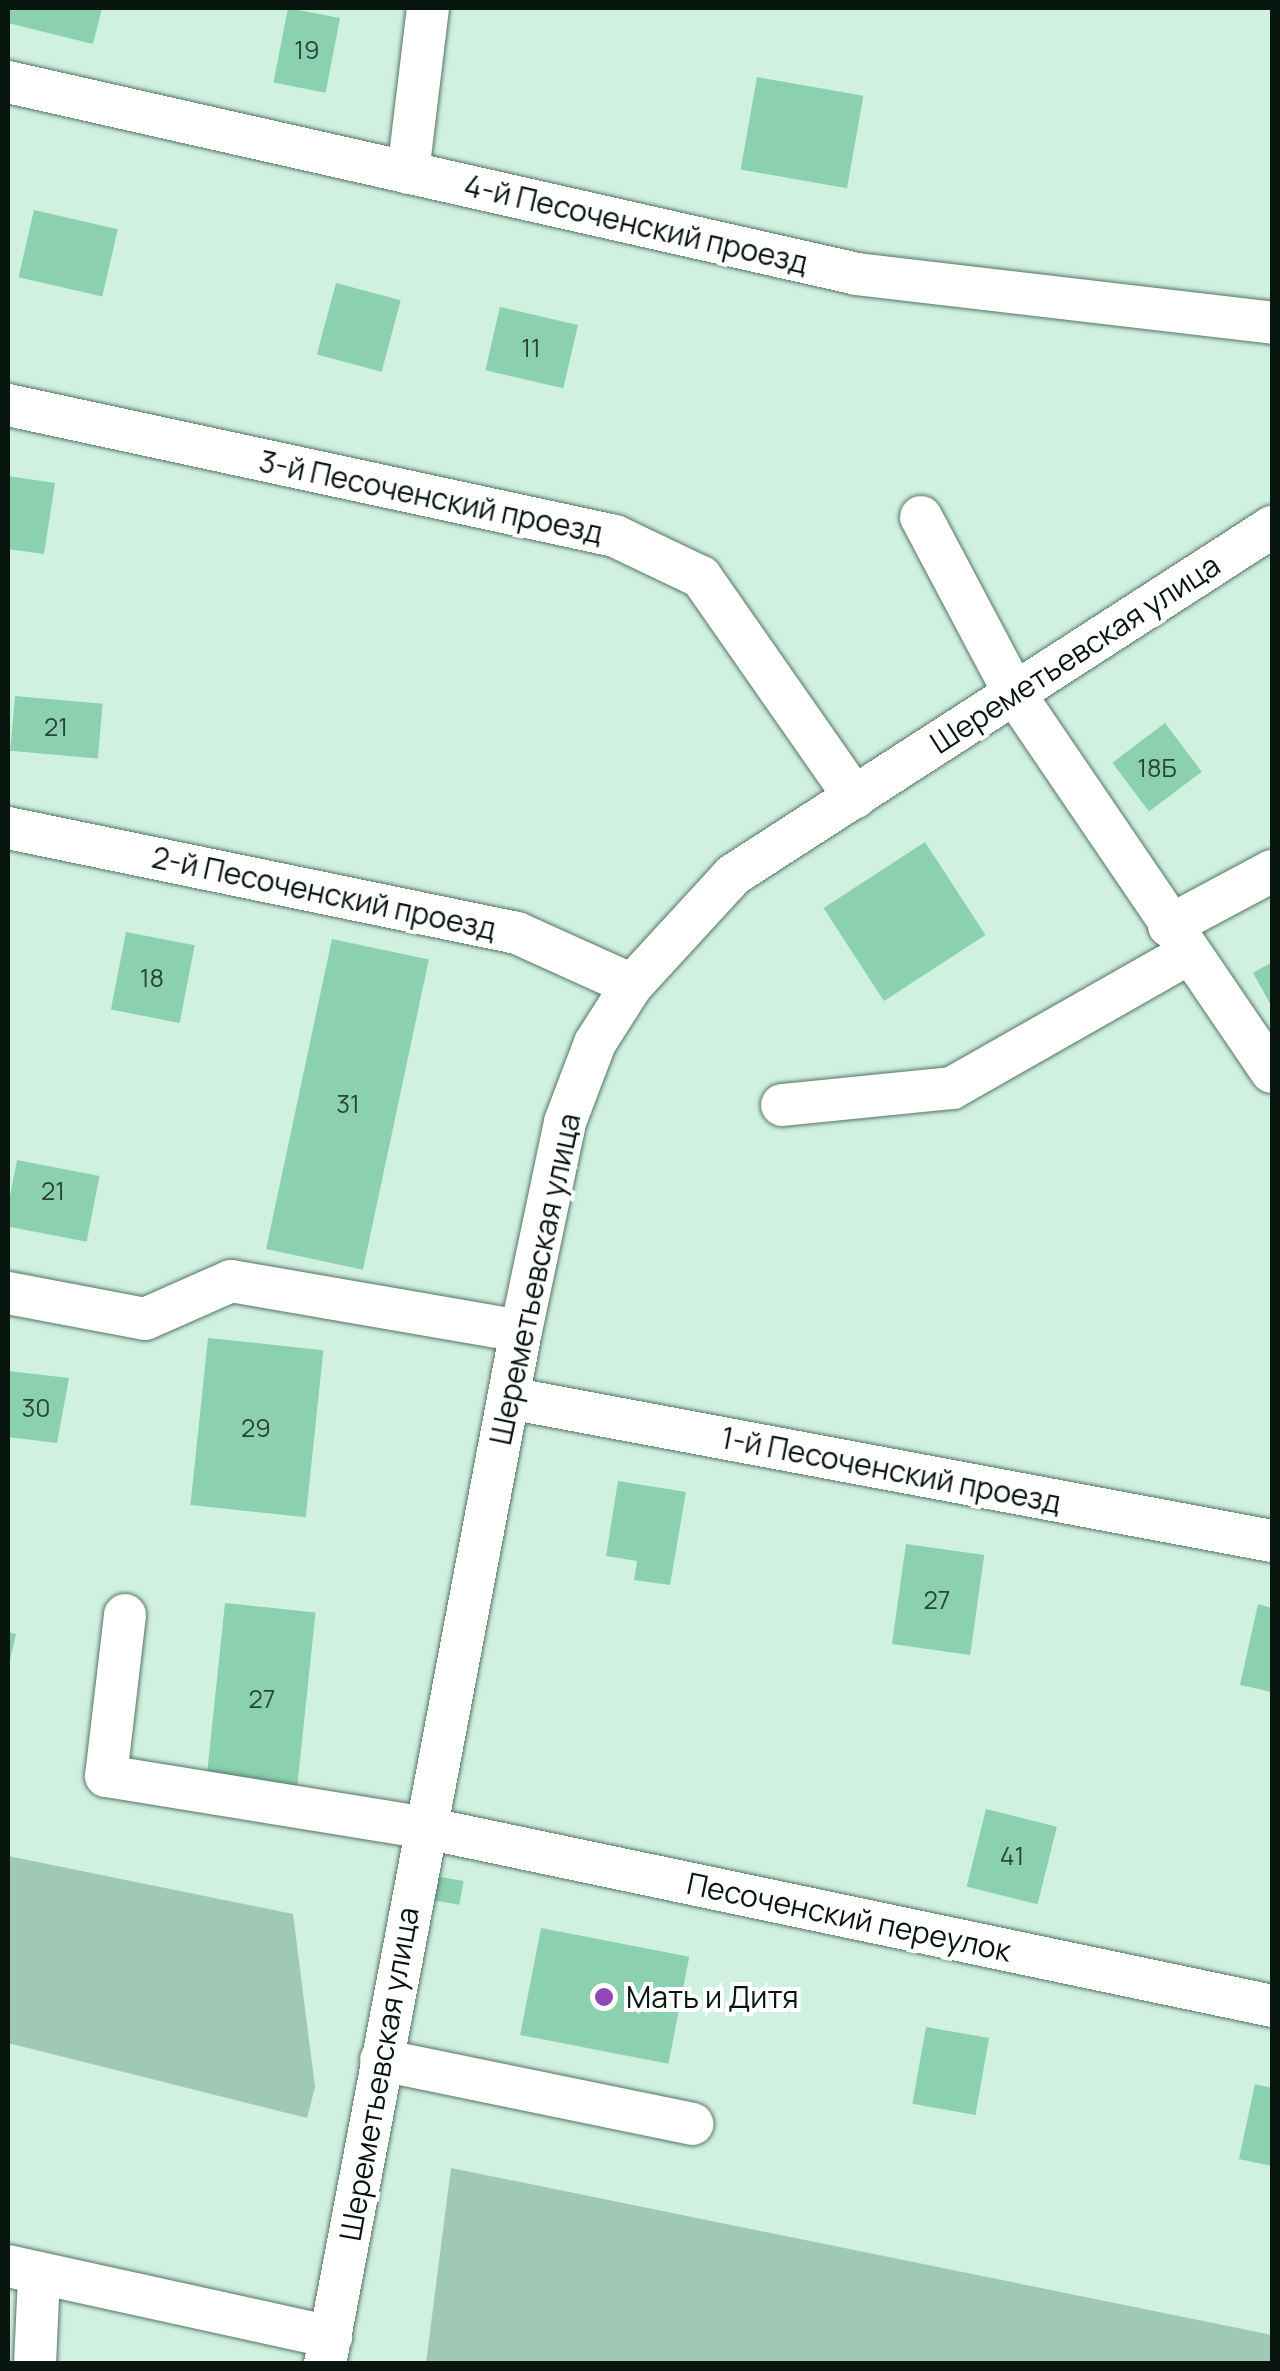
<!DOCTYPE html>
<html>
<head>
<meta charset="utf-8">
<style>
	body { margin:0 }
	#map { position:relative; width:1280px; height:2371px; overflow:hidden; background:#d0f1e0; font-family:Manrope,sans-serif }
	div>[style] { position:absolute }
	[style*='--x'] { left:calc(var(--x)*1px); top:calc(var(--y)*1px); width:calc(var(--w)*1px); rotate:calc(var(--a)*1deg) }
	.green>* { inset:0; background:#9fc9b4 }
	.building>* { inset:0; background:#8bd0af; transform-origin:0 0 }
	.roads { filter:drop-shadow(0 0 2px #567465) drop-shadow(0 0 2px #567465) }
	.minor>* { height:42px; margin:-21px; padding:0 21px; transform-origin:21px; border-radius:21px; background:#fff }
	.dots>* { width:28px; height:28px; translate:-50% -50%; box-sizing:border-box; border:5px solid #fff; border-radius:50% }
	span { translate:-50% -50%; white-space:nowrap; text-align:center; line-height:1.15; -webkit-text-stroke:8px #fff; paint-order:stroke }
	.number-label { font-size:25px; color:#2a4437 }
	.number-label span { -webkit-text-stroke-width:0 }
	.street-label { font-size:30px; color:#09150f }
	.poi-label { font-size:30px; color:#09150f }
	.left { translate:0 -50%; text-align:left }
	.frame { position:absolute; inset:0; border:10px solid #09150f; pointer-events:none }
</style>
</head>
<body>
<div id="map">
	<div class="green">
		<div style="clip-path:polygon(8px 1856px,293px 1914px,315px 2087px,307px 2118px,8px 2043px)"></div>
		<div style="clip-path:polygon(451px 2168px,1272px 2335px,1272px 2363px,426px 2363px)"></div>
	</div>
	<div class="building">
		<div style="clip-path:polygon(10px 8px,102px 8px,93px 44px,8px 23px)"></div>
		<div style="left:288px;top:8px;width:53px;height:76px;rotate:11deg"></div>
		<div style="left:757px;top:77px;width:108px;height:94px;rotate:10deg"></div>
		<div style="left:34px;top:210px;width:86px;height:69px;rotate:13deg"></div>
		<div style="left:336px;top:283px;width:67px;height:74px;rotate:15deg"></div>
		<div style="left:500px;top:307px;width:80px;height:65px;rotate:13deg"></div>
		<div style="clip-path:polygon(8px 476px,55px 483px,44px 554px,8px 549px)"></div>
		<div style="left:15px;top:696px;width:88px;height:55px;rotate:5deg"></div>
		<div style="left:1165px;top:723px;width:61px;height:66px;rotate:53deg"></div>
		<div style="left:925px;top:842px;width:111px;height:121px;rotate:57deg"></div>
		<div style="left:126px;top:932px;width:70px;height:79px;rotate:11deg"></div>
		<div style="left:332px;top:939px;width:99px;height:317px;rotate:12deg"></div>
		<div style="clip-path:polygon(1272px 962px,1272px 1007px,1253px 973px)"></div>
		<div style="left:17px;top:1160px;width:84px;height:67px;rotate:11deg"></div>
		<div style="left:208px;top:1338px;width:116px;height:168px;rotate:6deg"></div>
		<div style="clip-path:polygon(8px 1371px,69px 1378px,57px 1443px,8px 1437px)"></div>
		<div style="clip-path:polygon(618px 1481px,686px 1492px,670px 1585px,634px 1580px,637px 1561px,606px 1556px)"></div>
		<div style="left:906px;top:1544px;width:79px;height:101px;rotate:8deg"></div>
		<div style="left:225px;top:1603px;width:91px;height:184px;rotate:6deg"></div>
		<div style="clip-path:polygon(1258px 1604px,1272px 1608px,1272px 1692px,1240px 1685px)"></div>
		<div style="clip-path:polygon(8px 1632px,16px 1634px,9px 1664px,8px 1664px)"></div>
		<div style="left:986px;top:1809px;width:73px;height:80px;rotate:14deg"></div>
		<div style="left:435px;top:1876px;width:29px;height:24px;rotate:10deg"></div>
		<div style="left:541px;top:1928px;width:151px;height:109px;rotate:11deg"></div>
		<div style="left:926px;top:2027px;width:64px;height:78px;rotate:10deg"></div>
		<div style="clip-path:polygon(1255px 2084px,1272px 2088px,1272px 2166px,1239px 2159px)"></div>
	</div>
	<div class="roads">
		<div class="minor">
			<div style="--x:8;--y:82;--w:870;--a:12.74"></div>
			<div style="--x:857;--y:274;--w:418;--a:6.7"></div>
			<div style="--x:408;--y:173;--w:166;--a:-83.1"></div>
			<div style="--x:8;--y:405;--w:621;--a:12.18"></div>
			<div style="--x:615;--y:536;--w:95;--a:25.5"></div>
			<div style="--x:701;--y:577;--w:269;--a:55.1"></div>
			<div style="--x:921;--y:517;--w:199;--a:62.1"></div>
			<div style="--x:1014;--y:693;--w:458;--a:55.8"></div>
			<div style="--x:8;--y:828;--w:520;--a:11.66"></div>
			<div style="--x:517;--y:933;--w:126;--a:24.3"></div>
			<div style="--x:1169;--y:926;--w:117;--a:-28.1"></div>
			<div style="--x:782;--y:1105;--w:171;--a:-5.7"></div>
			<div style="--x:952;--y:1088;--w:271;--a:-29.6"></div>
			<div style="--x:8;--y:1293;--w:139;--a:10.7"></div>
			<div style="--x:145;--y:1319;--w:94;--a:-23.8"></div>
			<div style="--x:231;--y:1281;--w:294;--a:9.8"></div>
			<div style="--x:509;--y:1398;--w:776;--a:10.62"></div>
			<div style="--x:125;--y:1615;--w:162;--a:96.7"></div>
			<div style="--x:106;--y:1776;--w:324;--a:9.2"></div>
			<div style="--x:426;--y:1828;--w:865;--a:11.88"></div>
			<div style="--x:381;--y:2060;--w:318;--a:11.6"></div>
			<div style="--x:8;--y:2266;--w:331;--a:12.4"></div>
			<div style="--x:35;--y:2364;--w:88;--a:-87.4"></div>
			<div style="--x:325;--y:2364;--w:1051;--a:-79.26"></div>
			<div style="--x:521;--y:1331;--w:214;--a:-78.1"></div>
			<div style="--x:565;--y:1122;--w:85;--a:-69.2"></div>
			<div style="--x:595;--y:1043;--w:69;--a:-57.5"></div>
			<div style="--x:632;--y:985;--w:149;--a:-47.4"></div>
			<div style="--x:733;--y:875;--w:642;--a:-32.85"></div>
		</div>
	</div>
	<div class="dots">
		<div style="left:604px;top:1997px;background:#9247b8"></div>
	</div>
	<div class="number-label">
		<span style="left:307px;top:50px">19</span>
		<span style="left:531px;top:348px">11</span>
		<span style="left:56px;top:727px">21</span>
		<span style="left:1157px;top:768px">18Б</span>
		<span style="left:152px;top:978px">18</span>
		<span style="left:348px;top:1104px">31</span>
		<span style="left:53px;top:1191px">21</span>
		<span style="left:36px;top:1408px">30</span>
		<span style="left:256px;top:1428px">29</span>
		<span style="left:937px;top:1600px">27</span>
		<span style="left:262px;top:1699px">27</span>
		<span style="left:1012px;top:1856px">41</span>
	</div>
	<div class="street-label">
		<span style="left:636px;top:224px;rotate:13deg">4-й Песоченский проезд</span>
		<span style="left:431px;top:497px;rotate:12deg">3-й Песоченский проезд</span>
		<span style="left:1075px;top:654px;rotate:-33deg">Шереметьевская улица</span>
		<span style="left:324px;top:893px;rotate:12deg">2-й Песоченский проезд</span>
		<span style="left:535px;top:1279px;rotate:-78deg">Шереметьевская улица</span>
		<span style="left:891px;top:1470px;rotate:11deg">1-й Песоченский проезд</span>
		<span style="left:849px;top:1917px;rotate:12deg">Песоченский переулок</span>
		<span style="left:379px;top:2074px;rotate:-80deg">Шереметьевская улица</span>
	</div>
	<div class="poi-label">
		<span class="left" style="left:626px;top:1997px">Мать и Дитя</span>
	</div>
	<div class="frame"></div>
</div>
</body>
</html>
